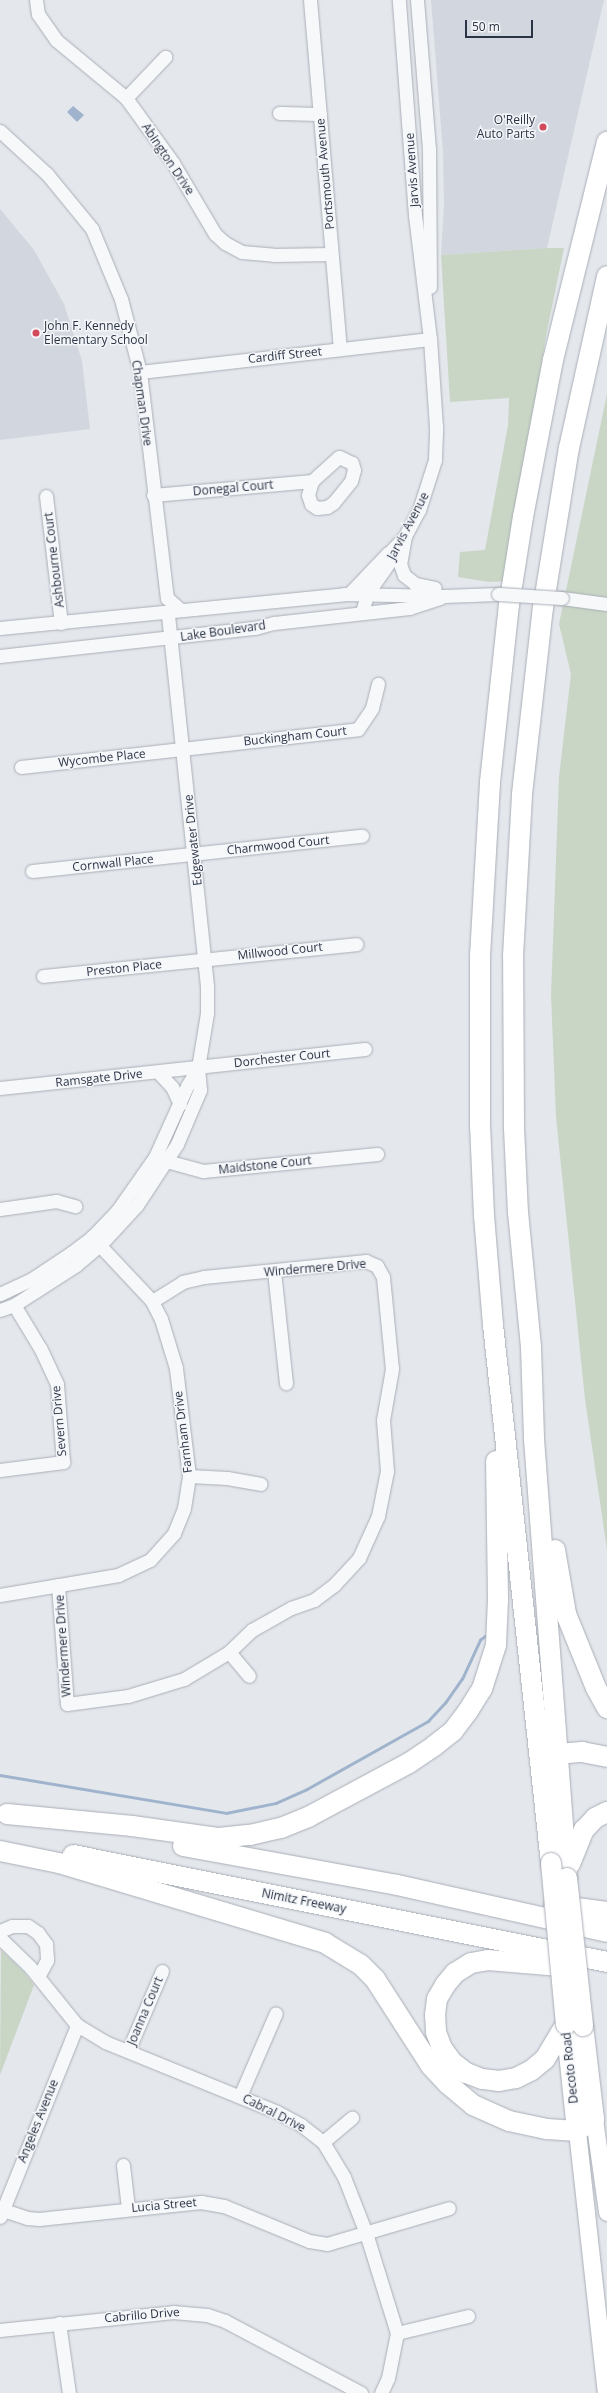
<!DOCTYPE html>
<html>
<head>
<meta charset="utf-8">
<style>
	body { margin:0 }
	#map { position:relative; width:607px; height:2393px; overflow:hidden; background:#e4e7ec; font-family:"Open Sans",sans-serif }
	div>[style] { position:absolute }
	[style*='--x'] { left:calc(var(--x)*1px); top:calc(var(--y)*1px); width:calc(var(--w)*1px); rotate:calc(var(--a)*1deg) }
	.built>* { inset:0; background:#d2d6de }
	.green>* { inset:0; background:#c9d6c5 }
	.water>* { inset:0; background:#9fb4cc }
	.stream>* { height:2.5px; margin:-1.25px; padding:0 1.25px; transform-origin:1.25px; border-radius:1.25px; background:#9fb4cc }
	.roads { filter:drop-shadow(0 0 1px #a9aeb7) drop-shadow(0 0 1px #a9aeb7) }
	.minor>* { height:13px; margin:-6.5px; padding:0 6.5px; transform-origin:6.5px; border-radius:6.5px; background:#f7f8fa }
	.major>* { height:17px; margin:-8.5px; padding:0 8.5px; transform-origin:8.5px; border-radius:8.5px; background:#fff }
	.highway>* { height:20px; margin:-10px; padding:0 10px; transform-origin:10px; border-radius:10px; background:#fff }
	.bridges { filter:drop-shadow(0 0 1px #a9aeb7) drop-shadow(0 0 1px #a9aeb7) }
	.minor-bridge>* { height:13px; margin:-6.5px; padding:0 6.5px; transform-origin:6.5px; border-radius:6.5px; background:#f7f8fa }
	.highway-bridge>* { height:20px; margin:-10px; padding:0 10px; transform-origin:10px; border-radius:10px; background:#fff }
	.dots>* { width:11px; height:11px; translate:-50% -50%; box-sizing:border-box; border:2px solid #f4f6f9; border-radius:50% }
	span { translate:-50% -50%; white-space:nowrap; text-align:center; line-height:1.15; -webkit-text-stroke:3px #f4f6f9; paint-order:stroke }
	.poi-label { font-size:12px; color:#2b3445 }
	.right { translate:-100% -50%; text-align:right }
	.left { translate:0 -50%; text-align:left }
	.street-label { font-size:12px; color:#2b3445 }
	.scale { position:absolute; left:465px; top:20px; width:68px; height:18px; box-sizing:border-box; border:2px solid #2b3445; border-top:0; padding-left:5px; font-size:12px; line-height:14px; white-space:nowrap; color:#2b3445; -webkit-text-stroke:3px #f4f6f9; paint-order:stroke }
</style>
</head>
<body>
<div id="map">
	<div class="built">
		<div style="clip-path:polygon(431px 0,604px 0,547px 248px,441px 255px,444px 204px,443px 152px)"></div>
		<div style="clip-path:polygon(0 209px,34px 250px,64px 304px,82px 361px,90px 429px,0 440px)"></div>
	</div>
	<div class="green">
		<div style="clip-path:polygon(547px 248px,564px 248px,546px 336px,506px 581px,489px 582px,458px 577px,460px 552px,485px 550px,508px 425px,509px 398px,450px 402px,441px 255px)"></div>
		<div style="clip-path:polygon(607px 394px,607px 1550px,585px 1399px,556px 1117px,551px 995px,559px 777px,571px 674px,559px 624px)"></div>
		<div style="clip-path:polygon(1px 1950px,24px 1972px,34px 1985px,0 2075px)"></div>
	</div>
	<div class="water">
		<div style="clip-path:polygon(73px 106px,84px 115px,77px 122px,67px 112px)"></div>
	</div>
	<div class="stream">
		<div style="--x:0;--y:1775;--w:229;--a:9.5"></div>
		<div style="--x:226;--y:1813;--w:51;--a:-11.3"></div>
		<div style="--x:276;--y:1803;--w:34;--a:-24"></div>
		<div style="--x:307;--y:1789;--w:139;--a:-29.3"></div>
		<div style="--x:428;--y:1721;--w:25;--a:-47"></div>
		<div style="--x:445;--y:1703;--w:29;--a:-55"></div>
		<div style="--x:462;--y:1679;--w:43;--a:-65.2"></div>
		<div style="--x:480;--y:1640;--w:6;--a:-39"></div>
	</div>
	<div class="roads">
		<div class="minor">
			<div style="--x:36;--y:0;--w:14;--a:82"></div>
			<div style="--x:38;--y:14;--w:32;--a:55"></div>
			<div style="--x:56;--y:40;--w:91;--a:39.6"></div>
			<div style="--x:126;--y:98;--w:80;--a:54.1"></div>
			<div style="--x:173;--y:163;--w:82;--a:59.4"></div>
			<div style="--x:215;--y:234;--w:13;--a:42"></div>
			<div style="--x:225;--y:243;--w:19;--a:28"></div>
			<div style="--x:242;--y:252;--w:32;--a:5"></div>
			<div style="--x:274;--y:255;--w:57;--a:-1"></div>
			<div style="--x:310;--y:0;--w:350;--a:85.1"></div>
			<div style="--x:417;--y:0;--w:149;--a:85.4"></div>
			<div style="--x:429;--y:149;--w:138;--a:89.6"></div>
			<div style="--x:126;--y:98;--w:57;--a:-46.4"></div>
			<div style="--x:279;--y:113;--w:41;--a:1.4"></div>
			<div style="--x:0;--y:131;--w:64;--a:42.5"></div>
			<div style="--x:47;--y:174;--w:71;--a:50.7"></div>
			<div style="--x:92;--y:229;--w:76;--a:67.5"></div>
			<div style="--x:121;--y:299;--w:75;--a:75.4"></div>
			<div style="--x:140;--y:372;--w:228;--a:83.2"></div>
			<div style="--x:167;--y:598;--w:18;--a:41"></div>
			<div style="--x:140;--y:372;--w:292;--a:-6.5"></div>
			<div style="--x:153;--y:495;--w:160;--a:-5"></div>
			<div style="--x:312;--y:481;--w:36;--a:-42"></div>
			<div style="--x:339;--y:457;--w:14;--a:25"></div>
			<div style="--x:352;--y:463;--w:7;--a:74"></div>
			<div style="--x:354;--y:470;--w:11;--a:105"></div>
			<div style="--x:351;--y:481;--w:28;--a:129"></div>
			<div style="--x:333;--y:503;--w:7;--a:146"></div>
			<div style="--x:327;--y:507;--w:10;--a:174"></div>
			<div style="--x:317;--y:508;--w:7;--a:-146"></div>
			<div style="--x:311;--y:504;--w:9;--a:-108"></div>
			<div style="--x:308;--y:495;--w:15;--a:-74"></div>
			<div style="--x:46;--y:496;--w:128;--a:83.3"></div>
			<div style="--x:405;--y:536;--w:28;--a:100"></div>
			<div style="--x:400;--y:564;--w:12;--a:70"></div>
			<div style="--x:404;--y:575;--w:14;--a:39"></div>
			<div style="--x:415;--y:584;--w:20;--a:11"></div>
			<div style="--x:349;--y:594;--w:57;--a:-46.4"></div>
			<div style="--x:562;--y:598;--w:45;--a:7.6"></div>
			<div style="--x:362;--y:612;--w:19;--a:-74"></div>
			<div style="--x:367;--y:594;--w:39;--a:-55"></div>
			<div style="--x:389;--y:562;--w:12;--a:-76"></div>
			<div style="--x:392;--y:550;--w:19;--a:-47"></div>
			<div style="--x:405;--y:536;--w:30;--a:-62"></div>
			<div style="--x:419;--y:510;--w:52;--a:-72.3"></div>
			<div style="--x:435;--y:460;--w:33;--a:-88"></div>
			<div style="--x:436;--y:427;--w:88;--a:-93.9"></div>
			<div style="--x:430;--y:339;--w:125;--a:-96.9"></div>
			<div style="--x:415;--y:215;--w:216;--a:-94.3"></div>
			<div style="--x:0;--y:628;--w:346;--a:-5.6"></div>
			<div style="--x:344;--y:594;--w:100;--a:1.1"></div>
			<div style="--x:444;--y:596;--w:54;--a:-2.1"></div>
			<div style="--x:0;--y:656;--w:257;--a:-6.3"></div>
			<div style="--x:255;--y:628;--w:20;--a:-15"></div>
			<div style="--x:274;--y:623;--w:136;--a:-6.3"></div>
			<div style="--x:409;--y:608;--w:33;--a:-18"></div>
			<div style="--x:21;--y:767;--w:339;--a:-6.4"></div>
			<div style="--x:358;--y:729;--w:25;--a:-56"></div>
			<div style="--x:372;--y:708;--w:25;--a:-76"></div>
			<div style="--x:32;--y:871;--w:332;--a:-6.1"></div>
			<div style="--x:43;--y:976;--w:315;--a:-5.8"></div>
			<div style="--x:158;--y:1072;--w:21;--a:47"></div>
			<div style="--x:172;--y:1087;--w:19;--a:65"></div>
			<div style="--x:0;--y:1088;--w:367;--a:-6.1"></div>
			<div style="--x:159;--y:1159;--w:46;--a:15.3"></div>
			<div style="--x:203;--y:1171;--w:175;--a:-5.6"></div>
			<div style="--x:0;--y:1209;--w:57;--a:-8.1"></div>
			<div style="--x:56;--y:1201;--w:20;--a:15"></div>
			<div style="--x:274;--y:1271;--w:113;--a:83.9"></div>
			<div style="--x:0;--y:1294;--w:35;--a:-25"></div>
			<div style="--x:32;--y:1279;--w:47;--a:-33.7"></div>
			<div style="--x:71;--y:1253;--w:26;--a:-37"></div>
			<div style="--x:92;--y:1237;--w:36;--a:-46"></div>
			<div style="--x:117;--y:1211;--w:66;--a:-54.9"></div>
			<div style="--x:155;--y:1157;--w:78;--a:-65.7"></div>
			<div style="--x:187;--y:1086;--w:21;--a:-59"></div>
			<div style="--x:0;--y:1310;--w:15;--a:-20"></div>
			<div style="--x:14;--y:1305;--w:74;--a:-32.8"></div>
			<div style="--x:76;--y:1265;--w:31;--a:-40"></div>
			<div style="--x:100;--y:1245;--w:54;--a:-47.2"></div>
			<div style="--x:137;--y:1205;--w:73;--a:-56.7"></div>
			<div style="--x:177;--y:1144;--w:59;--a:-66.9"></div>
			<div style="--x:200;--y:1090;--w:22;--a:-95"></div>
			<div style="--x:198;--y:1068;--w:56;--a:-80.7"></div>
			<div style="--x:207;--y:1013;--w:27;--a:-90"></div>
			<div style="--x:207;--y:986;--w:376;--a:-96"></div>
			<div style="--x:0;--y:1470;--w:64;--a:-7.2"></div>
			<div style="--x:63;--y:1462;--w:78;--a:-94.4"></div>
			<div style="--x:57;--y:1384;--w:40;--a:-115"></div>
			<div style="--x:40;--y:1348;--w:50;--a:-121.2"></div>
			<div style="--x:189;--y:1476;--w:38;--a:3"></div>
			<div style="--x:227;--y:1478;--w:34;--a:10"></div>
			<div style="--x:58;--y:1585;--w:119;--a:85.7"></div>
			<div style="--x:67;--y:1704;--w:62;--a:-7.5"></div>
			<div style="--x:128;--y:1696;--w:59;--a:-16.9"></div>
			<div style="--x:184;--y:1679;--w:52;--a:-31"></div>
			<div style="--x:229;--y:1652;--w:32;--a:-44"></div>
			<div style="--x:252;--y:1630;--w:45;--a:-29.4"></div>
			<div style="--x:291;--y:1608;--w:24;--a:-19"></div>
			<div style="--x:314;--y:1600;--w:25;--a:-37"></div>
			<div style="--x:334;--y:1585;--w:37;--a:-47"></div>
			<div style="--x:359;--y:1558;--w:46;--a:-65.7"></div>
			<div style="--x:378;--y:1516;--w:46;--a:-78.7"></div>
			<div style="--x:387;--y:1471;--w:51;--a:-94.5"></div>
			<div style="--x:383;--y:1420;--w:52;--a:-80"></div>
			<div style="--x:392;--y:1369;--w:92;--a:-95.6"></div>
			<div style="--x:383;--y:1277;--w:13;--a:-119"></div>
			<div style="--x:377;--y:1266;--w:12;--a:-156"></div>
			<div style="--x:366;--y:1261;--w:163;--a:174.4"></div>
			<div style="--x:204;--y:1277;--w:22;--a:167"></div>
			<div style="--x:183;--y:1282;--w:36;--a:148"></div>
			<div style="--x:0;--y:1595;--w:120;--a:-9.6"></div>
			<div style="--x:118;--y:1575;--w:35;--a:-25"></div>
			<div style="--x:150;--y:1560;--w:36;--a:-48"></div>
			<div style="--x:174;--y:1533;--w:27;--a:-68"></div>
			<div style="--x:184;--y:1508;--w:32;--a:-81"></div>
			<div style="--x:189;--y:1476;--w:109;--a:-96.9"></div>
			<div style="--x:176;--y:1368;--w:51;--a:-107"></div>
			<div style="--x:161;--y:1319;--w:20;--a:-117"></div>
			<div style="--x:152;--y:1301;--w:88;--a:-133.2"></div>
			<div style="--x:229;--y:1652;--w:31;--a:50"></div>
			<div style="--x:0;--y:1931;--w:13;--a:-23"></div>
			<div style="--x:12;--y:1926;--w:16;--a:0"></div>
			<div style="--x:28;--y:1926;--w:12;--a:35"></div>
			<div style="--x:38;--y:1933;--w:14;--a:54"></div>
			<div style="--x:46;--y:1944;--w:16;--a:86"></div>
			<div style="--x:47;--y:1960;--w:19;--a:118"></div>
			<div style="--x:0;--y:1938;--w:42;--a:44"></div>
			<div style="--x:30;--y:1967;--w:75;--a:51"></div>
			<div style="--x:77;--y:2025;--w:33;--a:31"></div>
			<div style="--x:105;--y:2042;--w:186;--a:22.1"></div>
			<div style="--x:277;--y:2112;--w:27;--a:28"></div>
			<div style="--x:301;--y:2125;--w:28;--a:38"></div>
			<div style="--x:323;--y:2142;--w:41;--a:59"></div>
			<div style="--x:344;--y:2177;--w:60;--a:68.6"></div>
			<div style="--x:366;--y:2233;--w:105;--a:72.8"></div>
			<div style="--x:397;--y:2333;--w:46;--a:101.3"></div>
			<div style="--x:388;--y:2378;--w:17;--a:115"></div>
			<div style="--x:128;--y:2051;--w:87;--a:-67"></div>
			<div style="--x:240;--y:2096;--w:90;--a:-66.6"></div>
			<div style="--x:323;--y:2142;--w:38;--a:-40"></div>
			<div style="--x:123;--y:2165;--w:43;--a:83.4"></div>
			<div style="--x:3;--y:2210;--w:25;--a:18"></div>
			<div style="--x:27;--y:2218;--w:12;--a:5"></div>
			<div style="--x:39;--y:2219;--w:163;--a:-6"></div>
			<div style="--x:201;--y:2202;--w:23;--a:10"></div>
			<div style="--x:224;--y:2206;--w:92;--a:22.4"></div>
			<div style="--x:309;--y:2241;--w:18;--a:9"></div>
			<div style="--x:327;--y:2244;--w:127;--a:-16.4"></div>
			<div style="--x:0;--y:2217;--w:207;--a:-68.1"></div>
			<div style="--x:59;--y:2323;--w:71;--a:81.9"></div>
			<div style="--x:0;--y:2330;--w:174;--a:-5.9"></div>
			<div style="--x:173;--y:2312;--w:34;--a:5"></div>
			<div style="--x:207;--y:2315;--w:19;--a:18"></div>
			<div style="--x:225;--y:2321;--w:154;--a:27.9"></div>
			<div style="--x:397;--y:2333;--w:73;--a:-13.5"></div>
		</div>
		<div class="major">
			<div style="--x:594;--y:2119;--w:94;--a:82"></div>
			<div style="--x:577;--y:2131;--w:264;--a:83.7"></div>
		</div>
		<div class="highway">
			<div style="--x:555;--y:1550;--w:65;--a:80.2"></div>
			<div style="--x:566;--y:1614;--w:80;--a:67.9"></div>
			<div style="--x:596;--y:1688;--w:23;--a:61"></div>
			<div style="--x:546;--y:1755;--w:36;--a:-5"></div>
			<div style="--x:582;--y:1752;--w:25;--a:11"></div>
			<div style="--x:7;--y:1814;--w:126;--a:5.5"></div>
			<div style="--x:132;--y:1826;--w:88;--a:7.9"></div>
			<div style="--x:219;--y:1838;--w:31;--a:-6"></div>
			<div style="--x:250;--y:1835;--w:32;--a:-13"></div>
			<div style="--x:281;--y:1828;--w:31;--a:-22"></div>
			<div style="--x:310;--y:1816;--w:112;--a:-28.2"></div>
			<div style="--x:409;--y:1763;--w:30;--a:-34"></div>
			<div style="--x:434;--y:1746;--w:24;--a:-38"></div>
			<div style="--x:453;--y:1731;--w:25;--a:-53"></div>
			<div style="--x:468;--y:1711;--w:26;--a:-58"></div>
			<div style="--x:482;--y:1689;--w:46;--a:-72.3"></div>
			<div style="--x:496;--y:1645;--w:45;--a:-87.5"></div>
			<div style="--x:498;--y:1600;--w:139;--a:-90.8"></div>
			<div style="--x:183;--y:1846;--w:218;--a:10.3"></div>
			<div style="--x:397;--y:1885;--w:215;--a:12.6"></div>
			<div style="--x:0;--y:1851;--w:60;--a:11.5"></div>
			<div style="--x:59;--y:1863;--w:278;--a:16.7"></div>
			<div style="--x:325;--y:1943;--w:42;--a:31.4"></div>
			<div style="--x:361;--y:1965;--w:20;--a:45"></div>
			<div style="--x:375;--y:1979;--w:103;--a:57.2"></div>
			<div style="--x:431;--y:2066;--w:25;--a:47"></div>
			<div style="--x:448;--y:2084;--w:33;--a:40"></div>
			<div style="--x:473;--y:2105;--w:39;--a:24"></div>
			<div style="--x:509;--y:2121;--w:39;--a:12"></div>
			<div style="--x:547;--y:2129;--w:30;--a:4"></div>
			<div style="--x:577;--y:2131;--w:21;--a:-35"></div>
			<div style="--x:594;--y:2119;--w:94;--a:-96.7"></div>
			<div style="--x:73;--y:1855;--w:545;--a:11.33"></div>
			<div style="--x:551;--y:1863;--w:541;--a:-96.15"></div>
			<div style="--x:493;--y:1325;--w:109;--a:-94.7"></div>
			<div style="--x:484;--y:1216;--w:90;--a:-92.5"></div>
			<div style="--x:480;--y:1126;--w:170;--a:-90"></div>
			<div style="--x:480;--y:956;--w:174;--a:-86.7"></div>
			<div style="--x:490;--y:782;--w:178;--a:-83.9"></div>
			<div style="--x:509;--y:605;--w:89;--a:-81"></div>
			<div style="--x:523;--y:517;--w:160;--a:-79.2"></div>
			<div style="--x:553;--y:360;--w:225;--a:-76.1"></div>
			<div style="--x:570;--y:1864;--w:37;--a:-68"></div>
			<div style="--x:584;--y:1830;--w:16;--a:-47"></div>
			<div style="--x:595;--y:1818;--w:13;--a:-27"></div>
			<div style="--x:567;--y:1878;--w:441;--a:-94.3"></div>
			<div style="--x:534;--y:1438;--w:91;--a:-91.9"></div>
			<div style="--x:531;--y:1347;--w:135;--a:-95.5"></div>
			<div style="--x:518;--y:1213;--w:84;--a:-92.7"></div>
			<div style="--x:514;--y:1129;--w:173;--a:-90.3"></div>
			<div style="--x:513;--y:956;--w:162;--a:-86.8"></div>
			<div style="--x:522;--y:794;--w:187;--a:-83.6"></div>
			<div style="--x:543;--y:608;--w:162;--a:-80.8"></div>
			<div style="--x:569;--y:448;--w:176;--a:-77.5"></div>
			<div style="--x:554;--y:1905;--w:53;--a:7.5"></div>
			<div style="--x:566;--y:2024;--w:41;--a:121"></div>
			<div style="--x:545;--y:2059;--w:17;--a:140"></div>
			<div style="--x:532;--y:2070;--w:18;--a:153"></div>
			<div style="--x:516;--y:2078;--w:17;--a:170"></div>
			<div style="--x:499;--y:2081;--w:17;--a:-173"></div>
			<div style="--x:482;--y:2079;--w:17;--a:-159"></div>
			<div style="--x:466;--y:2073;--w:18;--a:-142"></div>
			<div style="--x:452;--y:2062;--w:17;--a:-126"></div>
			<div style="--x:442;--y:2048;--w:17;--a:-111"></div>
			<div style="--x:436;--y:2032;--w:17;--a:-93"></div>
			<div style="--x:435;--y:2015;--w:16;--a:-83"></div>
			<div style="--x:437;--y:1999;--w:16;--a:-60"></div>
			<div style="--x:445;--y:1985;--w:16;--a:-50"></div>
			<div style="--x:455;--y:1973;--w:19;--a:-32"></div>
			<div style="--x:471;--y:1963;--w:17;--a:-10"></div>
			<div style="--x:488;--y:1960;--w:84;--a:4.8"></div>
			<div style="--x:566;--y:2024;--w:108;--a:84.1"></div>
		</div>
	</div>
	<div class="bridges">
		<div class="minor-bridge">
			<div style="--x:498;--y:594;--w:64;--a:3.6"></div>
		</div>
		<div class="highway-bridge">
			<div style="--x:551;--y:1863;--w:162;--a:84.7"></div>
			<div style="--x:567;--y:1878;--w:149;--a:83.8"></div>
		</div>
	</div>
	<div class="dots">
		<div style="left:543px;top:127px;background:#d1495b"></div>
		<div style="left:36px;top:333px;background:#d1495b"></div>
	</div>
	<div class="poi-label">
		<span class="right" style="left:535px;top:127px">O'Reilly<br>Auto Parts</span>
		<span class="left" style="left:44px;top:333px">John F. Kennedy<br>Elementary School</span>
	</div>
	<div class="street-label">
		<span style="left:168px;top:159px;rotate:56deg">Abington Drive</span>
		<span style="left:412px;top:170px;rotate:-94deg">Jarvis Avenue</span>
		<span style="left:325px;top:174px;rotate:-95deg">Portsmouth Avenue</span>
		<span style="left:285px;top:355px;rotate:-6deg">Cardiff Street</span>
		<span style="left:142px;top:403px;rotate:82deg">Chapman Drive</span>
		<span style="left:233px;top:488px;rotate:-5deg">Donegal Court</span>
		<span style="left:408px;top:526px;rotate:-62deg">Jarvis Avenue</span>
		<span style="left:54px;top:560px;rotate:-97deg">Ashbourne Court</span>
		<span style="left:223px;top:631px;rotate:-8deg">Lake Boulevard</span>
		<span style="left:295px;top:736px;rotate:-6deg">Buckingham Court</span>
		<span style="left:102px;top:758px;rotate:-6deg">Wycombe Place</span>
		<span style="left:193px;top:840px;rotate:-96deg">Edgewater Drive</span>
		<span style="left:278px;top:845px;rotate:-6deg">Charmwood Court</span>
		<span style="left:113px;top:863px;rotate:-6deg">Cornwall Place</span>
		<span style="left:280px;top:951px;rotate:-6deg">Millwood Court</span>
		<span style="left:124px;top:968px;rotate:-6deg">Preston Place</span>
		<span style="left:282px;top:1058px;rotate:-6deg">Dorchester Court</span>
		<span style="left:99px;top:1078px;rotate:-6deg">Ramsgate Drive</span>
		<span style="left:265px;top:1165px;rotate:-6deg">Maidstone Court</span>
		<span style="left:315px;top:1268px;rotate:-5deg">Windermere Drive</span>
		<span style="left:59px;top:1421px;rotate:-95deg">Severn Drive</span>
		<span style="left:183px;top:1432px;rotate:-97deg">Farnham Drive</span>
		<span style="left:63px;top:1646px;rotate:-94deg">Windermere Drive</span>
		<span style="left:304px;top:1901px;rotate:11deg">Nimitz Freeway</span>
		<span style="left:145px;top:2011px;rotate:-67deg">Joanna Court</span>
		<span style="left:570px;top:2068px;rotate:-96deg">Decoto Road</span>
		<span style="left:274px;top:2113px;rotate:27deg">Cabral Drive</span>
		<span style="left:38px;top:2121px;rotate:-68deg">Angeles Avenue</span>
		<span style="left:164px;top:2205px;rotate:-5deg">Lucia Street</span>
		<span style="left:142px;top:2315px;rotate:-5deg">Cabrillo Drive</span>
	</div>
	<div class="scale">50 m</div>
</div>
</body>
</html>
